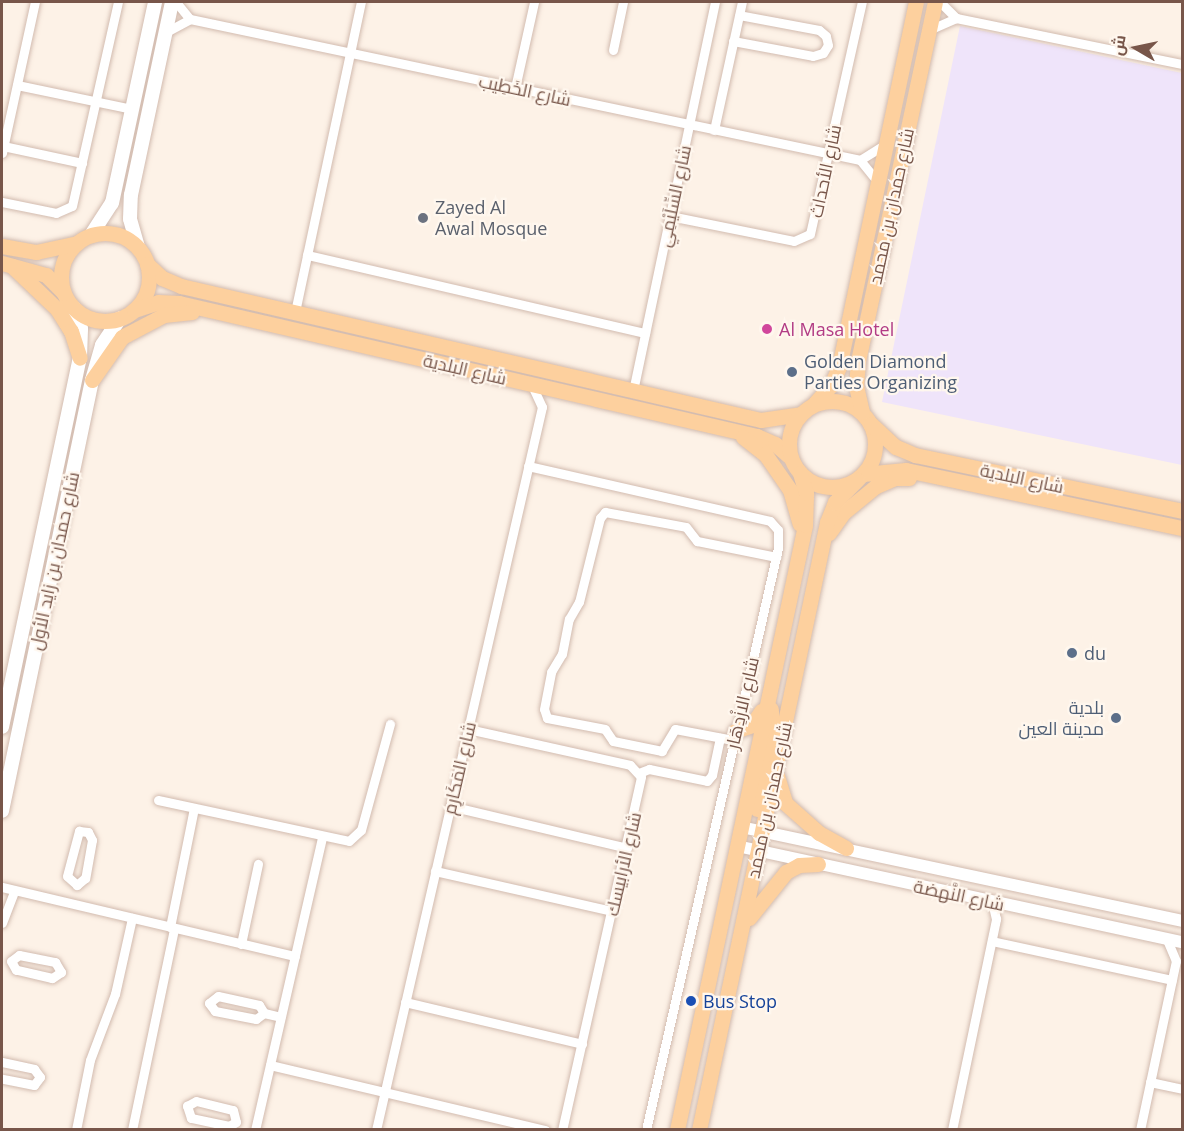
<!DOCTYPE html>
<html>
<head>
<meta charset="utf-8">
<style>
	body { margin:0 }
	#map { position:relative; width:1184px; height:1131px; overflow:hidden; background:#fdf2e7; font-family:"Open Sans",Cairo,sans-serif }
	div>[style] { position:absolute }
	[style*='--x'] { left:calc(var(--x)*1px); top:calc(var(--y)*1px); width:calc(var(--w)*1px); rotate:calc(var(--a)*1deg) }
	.education>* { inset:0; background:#efe4fa }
	.roads { filter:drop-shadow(0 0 2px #d2bbaf) drop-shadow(0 0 2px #d2bbaf) }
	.minor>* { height:9px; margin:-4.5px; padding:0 4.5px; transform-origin:4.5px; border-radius:4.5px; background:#fff }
	.tertiary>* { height:12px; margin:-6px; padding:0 6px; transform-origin:6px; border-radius:6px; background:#fff }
	.secondary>* { height:14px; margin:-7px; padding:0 7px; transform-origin:7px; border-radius:7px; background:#fff }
	.primary>* { height:15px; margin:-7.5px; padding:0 7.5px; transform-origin:7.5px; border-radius:7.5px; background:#fdd09e }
	.primary>.ring { margin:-7.5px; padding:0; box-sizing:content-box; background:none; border:15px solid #fdd09e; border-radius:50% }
	.dots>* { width:16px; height:16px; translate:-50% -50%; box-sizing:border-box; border:3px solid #fff7ee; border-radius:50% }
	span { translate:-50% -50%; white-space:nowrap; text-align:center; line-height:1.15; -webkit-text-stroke:4.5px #fff7ee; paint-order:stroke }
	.street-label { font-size:18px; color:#78564a }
	.worship-label { font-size:18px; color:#5b616d }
	.left { translate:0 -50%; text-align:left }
	.hotel-label { font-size:18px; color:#b23c85 }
	.service-label { font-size:18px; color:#4e5e75 }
	.right { translate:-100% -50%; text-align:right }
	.transit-label { font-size:18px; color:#164399 }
	.frame { position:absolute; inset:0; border:3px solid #78564a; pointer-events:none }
	.north { position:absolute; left:1106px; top:18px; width:60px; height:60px; -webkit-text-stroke:4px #fff7ee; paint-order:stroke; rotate:279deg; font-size:16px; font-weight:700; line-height:24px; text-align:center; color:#78564a }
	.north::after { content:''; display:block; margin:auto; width:21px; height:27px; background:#78564a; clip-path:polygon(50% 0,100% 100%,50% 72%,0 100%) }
</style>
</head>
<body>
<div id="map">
	<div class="education">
		<div style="clip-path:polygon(960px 26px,1182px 73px,1182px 465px,882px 402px)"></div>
	</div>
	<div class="roads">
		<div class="minor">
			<div style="--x:176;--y:2;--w:22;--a:51"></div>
			<div style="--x:940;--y:2;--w:23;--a:45"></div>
			<div style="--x:956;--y:18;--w:231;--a:11.5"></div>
			<div style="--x:929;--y:30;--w:30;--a:-24"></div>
			<div style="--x:166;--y:32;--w:27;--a:-28"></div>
			<div style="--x:190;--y:19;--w:685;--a:11.88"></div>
			<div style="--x:860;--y:160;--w:27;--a:51"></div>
			<div style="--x:733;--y:41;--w:81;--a:10.6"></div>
			<div style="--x:813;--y:56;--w:10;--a:-17"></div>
			<div style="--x:823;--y:53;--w:9;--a:-58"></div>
			<div style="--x:828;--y:45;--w:9;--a:-103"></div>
			<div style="--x:826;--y:36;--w:9;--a:-139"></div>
			<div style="--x:819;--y:30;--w:81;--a:-169.4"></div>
			<div style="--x:613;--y:50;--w:49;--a:-78.2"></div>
			<div style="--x:17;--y:85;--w:117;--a:11.8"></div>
			<div style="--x:515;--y:88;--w:88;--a:-77.5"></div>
			<div style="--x:714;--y:130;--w:131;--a:-77.7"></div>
			<div style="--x:3;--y:146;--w:81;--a:12.1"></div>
			<div style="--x:2;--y:153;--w:155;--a:-77.7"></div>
			<div style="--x:860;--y:160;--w:31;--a:-32"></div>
			<div style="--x:2;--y:202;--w:55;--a:11.5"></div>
			<div style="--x:56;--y:213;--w:17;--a:-24"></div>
			<div style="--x:72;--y:206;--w:209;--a:-77.3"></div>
			<div style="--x:670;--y:216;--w:126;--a:11.4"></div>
			<div style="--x:794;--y:241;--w:17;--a:-24"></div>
			<div style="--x:810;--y:234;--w:238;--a:-77.4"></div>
			<div style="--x:307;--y:255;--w:347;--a:13"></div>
			<div style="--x:295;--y:312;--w:317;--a:-78"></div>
			<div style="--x:633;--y:391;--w:398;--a:-78.1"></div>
			<div style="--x:528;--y:466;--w:248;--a:12.8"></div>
			<div style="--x:770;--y:521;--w:12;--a:48"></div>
			<div style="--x:778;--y:530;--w:18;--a:90"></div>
			<div style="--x:778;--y:548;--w:597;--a:102.78"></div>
			<div style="--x:468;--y:729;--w:166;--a:12.5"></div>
			<div style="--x:630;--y:765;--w:16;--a:47"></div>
			<div style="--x:641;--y:777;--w:362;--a:102.6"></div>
			<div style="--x:733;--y:740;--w:59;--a:-169.3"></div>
			<div style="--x:675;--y:729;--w:26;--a:121"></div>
			<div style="--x:662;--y:751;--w:50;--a:-168.5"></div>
			<div style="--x:613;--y:741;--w:14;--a:-124"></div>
			<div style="--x:605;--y:729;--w:59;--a:-169.3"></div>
			<div style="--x:547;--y:718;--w:9;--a:-108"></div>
			<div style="--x:544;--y:709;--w:38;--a:-79"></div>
			<div style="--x:551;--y:672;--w:21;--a:-59"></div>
			<div style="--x:562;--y:654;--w:36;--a:-79"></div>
			<div style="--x:569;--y:619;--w:20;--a:-60"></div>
			<div style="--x:579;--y:602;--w:87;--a:-76"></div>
			<div style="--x:600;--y:518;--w:8;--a:-50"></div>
			<div style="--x:605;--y:512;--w:82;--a:10.5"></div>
			<div style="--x:686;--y:527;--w:18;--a:52"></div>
			<div style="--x:697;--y:541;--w:81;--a:11.4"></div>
			<div style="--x:639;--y:773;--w:11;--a:-22"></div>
			<div style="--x:649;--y:769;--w:59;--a:11.7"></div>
			<div style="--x:707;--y:781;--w:8;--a:-50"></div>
			<div style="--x:712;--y:775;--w:38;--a:-78"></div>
			<div style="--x:158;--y:800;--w:195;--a:12.1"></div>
			<div style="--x:349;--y:841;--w:16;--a:-43"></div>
			<div style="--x:361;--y:830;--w:110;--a:-74.7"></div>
			<div style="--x:450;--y:806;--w:182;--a:13.3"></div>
			<div style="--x:79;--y:831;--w:9;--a:6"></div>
			<div style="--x:88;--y:832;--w:9;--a:63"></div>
			<div style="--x:92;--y:840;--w:39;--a:100"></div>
			<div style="--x:85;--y:878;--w:11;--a:139"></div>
			<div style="--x:77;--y:885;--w:13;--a:-138"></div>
			<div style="--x:67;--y:876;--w:47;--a:-75.1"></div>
			<div style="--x:435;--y:871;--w:181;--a:12.7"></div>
			<div style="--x:2;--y:887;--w:301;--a:13.3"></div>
			<div style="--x:2;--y:923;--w:34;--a:-69"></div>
			<div style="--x:170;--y:927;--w:121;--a:-78.6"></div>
			<div style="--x:992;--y:941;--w:184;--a:12.2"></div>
			<div style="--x:241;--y:944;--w:82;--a:-78"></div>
			<div style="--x:19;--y:955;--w:37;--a:11"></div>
			<div style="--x:55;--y:962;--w:12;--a:59"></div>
			<div style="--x:61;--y:972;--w:11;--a:146"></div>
			<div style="--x:52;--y:978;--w:37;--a:-167"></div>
			<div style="--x:16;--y:970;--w:10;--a:-119"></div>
			<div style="--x:11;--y:961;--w:10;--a:-37"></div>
			<div style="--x:405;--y:1002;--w:182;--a:13.3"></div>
			<div style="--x:264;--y:1013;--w:10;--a:143"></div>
			<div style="--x:256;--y:1019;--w:42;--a:-169"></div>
			<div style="--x:215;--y:1011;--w:10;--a:-127"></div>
			<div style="--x:209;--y:1003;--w:11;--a:-38"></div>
			<div style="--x:218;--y:996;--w:42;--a:12.4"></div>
			<div style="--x:259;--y:1005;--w:9;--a:58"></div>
			<div style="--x:264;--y:1013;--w:17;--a:13"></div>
			<div style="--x:2;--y:1062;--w:33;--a:12"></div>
			<div style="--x:34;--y:1069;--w:10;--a:53"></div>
			<div style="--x:40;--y:1077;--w:10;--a:127"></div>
			<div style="--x:34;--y:1085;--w:33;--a:-169"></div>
			<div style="--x:270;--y:1065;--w:283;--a:13.3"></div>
			<div style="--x:1150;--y:1082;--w:33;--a:12"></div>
			<div style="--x:196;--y:1101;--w:38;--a:14"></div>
			<div style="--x:233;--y:1110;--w:12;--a:76"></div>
			<div style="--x:236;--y:1122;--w:8;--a:150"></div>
			<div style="--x:229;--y:1126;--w:39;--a:-168"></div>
			<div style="--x:191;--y:1118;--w:13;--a:-108"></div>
			<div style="--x:187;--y:1106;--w:10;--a:-29"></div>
			<div style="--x:76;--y:1130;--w:71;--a:-78.7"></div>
			<div style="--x:90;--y:1060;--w:71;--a:-69.3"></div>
			<div style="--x:115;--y:994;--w:78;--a:-77.4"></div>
			<div style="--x:132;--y:1130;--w:205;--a:-78.2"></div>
			<div style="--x:255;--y:1130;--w:300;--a:-77.1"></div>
			<div style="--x:376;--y:1130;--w:742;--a:-77.07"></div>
			<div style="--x:542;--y:407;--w:23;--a:-115"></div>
			<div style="--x:952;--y:1130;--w:216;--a:-78.2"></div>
			<div style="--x:996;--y:919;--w:17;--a:-103"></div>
			<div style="--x:1140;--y:1130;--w:173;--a:-78"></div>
			<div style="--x:1176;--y:961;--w:25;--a:-113"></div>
		</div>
		<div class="tertiary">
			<div style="--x:741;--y:827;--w:451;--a:12"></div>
			<div style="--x:737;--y:846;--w:455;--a:12.2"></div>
		</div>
		<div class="secondary">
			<div style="--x:91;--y:235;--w:38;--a:-57"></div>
			<div style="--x:112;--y:203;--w:206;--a:-77.9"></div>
			<div style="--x:138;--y:247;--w:29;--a:-106"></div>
			<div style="--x:130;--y:219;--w:24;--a:-88"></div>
			<div style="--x:131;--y:195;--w:197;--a:-78"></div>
			<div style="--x:2;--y:727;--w:377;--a:-78.1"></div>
			<div style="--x:80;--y:358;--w:29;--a:-88"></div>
			<div style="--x:81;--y:329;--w:22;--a:-108"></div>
			<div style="--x:2;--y:811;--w:440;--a:-78.2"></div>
			<div style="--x:92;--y:380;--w:36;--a:-74"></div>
			<div style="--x:102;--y:345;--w:32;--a:-56"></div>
		</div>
		<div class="primary">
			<div class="ring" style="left:61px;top:233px;width:73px;height:73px"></div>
			<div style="--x:2;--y:246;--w:35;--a:10"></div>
			<div style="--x:36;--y:252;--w:40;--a:-12"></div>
			<div style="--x:2;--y:263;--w:46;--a:15.3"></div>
			<div style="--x:46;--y:275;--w:25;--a:45"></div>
			<div style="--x:147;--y:264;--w:21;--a:43"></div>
			<div style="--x:162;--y:278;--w:21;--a:23"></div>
			<div style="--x:181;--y:286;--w:595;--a:13.01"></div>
			<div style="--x:761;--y:420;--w:40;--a:-8.5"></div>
			<div style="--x:12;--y:266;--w:62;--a:43.7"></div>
			<div style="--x:57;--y:309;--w:26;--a:58"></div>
			<div style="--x:71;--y:331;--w:28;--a:72"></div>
			<div style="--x:134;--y:310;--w:25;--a:-18"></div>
			<div style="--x:158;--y:302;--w:21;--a:3"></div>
			<div style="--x:179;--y:303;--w:593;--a:12.96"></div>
			<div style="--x:757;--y:436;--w:20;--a:24"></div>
			<div style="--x:775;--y:444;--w:21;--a:41"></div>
			<div style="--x:92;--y:380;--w:52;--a:-55.1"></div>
			<div style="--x:122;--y:337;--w:47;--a:-27.6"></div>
			<div style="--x:164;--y:315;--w:28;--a:-6"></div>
			<div class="ring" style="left:789px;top:401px;width:71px;height:71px"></div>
			<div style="--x:814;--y:404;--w:25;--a:-48"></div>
			<div style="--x:831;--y:385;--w:20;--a:-66"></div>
			<div style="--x:839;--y:367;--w:373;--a:-78.1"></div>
			<div style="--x:862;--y:412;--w:28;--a:-103"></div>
			<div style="--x:856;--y:385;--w:24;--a:-85"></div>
			<div style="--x:858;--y:361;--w:367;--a:-77.9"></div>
			<div style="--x:871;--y:424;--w:34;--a:43"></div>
			<div style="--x:896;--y:447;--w:21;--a:23"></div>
			<div style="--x:915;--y:455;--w:273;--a:11.8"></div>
			<div style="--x:743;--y:437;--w:28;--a:38"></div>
			<div style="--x:765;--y:454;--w:44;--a:55.2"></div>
			<div style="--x:790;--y:490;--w:35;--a:74"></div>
			<div style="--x:863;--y:474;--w:43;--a:-5.3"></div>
			<div style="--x:906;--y:470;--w:282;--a:11.9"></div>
			<div style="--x:829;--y:533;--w:24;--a:-55"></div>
			<div style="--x:843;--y:513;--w:43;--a:-39.3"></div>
			<div style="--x:876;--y:486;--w:21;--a:-23"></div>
			<div style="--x:895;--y:478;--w:14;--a:0"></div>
			<div style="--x:735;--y:731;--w:18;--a:-19"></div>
			<div style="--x:752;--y:725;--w:17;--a:-57"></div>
			<div style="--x:777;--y:776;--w:28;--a:73"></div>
			<div style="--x:785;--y:803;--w:45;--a:41.4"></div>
			<div style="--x:819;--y:833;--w:31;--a:29"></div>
			<div style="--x:757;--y:809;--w:79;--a:-79.1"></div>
			<div style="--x:772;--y:731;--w:22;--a:-93"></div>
			<div style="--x:749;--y:918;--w:59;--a:-51.2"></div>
			<div style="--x:786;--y:872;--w:15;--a:-28"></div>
			<div style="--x:799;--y:865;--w:19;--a:-3"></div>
			<div style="--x:677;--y:1130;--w:618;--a:-78.05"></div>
			<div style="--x:805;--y:525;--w:32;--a:-88"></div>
			<div style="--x:806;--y:493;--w:21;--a:-107"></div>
			<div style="--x:699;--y:1130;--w:621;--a:-78.11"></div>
			<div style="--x:827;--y:522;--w:22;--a:-68"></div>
			<div style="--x:835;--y:502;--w:31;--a:-45"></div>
		</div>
	</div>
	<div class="dots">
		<div style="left:423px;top:218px;background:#6b7280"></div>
		<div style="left:767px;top:329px;background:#d1479c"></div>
		<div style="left:792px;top:372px;background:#5c6f8a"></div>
		<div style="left:1072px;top:653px;background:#5c6f8a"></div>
		<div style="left:1116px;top:718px;background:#5c6f8a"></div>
		<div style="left:691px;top:1001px;background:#1a4fb4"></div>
	</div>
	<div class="street-label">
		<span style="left:525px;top:90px;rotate:12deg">شارع الخَطِيب</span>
		<span style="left:825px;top:171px;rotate:-78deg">شارع الأحداث</span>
		<span style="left:674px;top:196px;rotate:-78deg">شارع السِّلَيْمِي</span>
		<span style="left:891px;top:206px;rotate:-78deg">شارع حمدان بن محمد</span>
		<span style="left:465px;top:369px;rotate:13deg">شارع البلدية</span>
		<span style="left:1022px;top:478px;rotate:12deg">شارع البلدية</span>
		<span style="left:54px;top:561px;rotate:-78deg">شارع حمدان بن زايد الأول</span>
		<span style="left:742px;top:703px;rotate:-77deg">شارع الازْدِهَار</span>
		<span style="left:459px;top:768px;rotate:-77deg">شارع المَكَارِم</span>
		<span style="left:769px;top:800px;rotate:-78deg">شارع حمدان بن محمد</span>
		<span style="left:623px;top:864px;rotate:-77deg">شارع الأرابيسك</span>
		<span style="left:959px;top:895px;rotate:12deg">شارع النَّهضة</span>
	</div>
	<div class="worship-label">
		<span class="left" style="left:435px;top:218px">Zayed Al<br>Awal Mosque</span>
	</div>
	<div class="hotel-label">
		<span class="left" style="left:779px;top:329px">Al Masa Hotel</span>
	</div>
	<div class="service-label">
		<span class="left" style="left:804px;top:372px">Golden Diamond<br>Parties Organizing</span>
		<span class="left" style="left:1084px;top:653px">du</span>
		<span class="right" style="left:1104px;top:718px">بلدية<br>مدينة العين</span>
	</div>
	<div class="transit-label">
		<span class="left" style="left:703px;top:1001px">Bus Stop</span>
	</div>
	<div class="frame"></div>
	<div class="north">ش</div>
</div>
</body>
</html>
